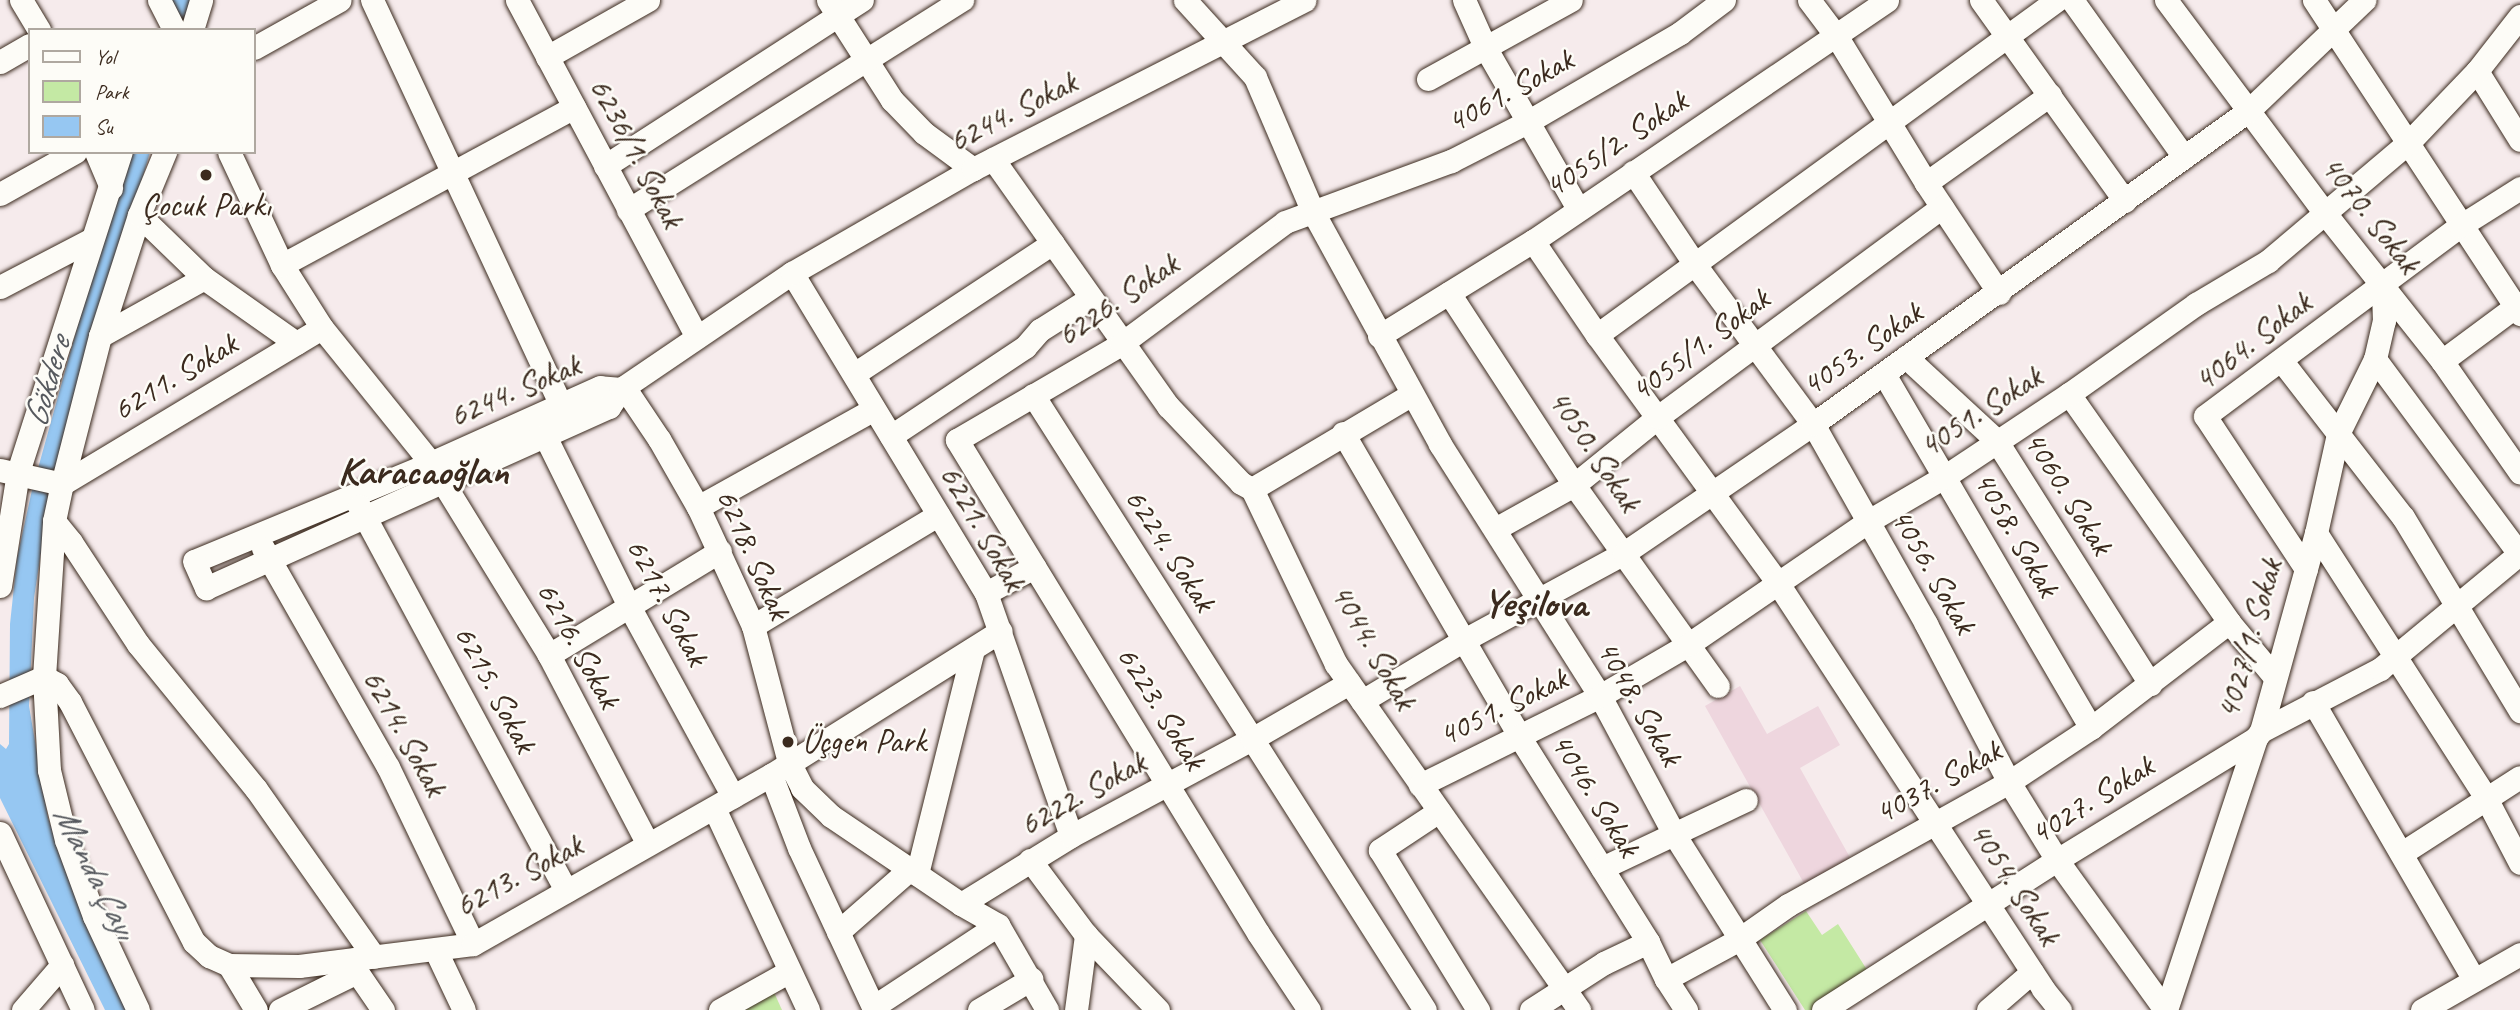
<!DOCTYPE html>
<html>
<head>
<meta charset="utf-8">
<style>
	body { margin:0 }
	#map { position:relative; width:2520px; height:1010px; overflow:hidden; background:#f6ebec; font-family:Caveat,sans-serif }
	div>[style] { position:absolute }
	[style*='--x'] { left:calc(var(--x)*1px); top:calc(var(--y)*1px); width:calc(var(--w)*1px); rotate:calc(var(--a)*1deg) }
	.built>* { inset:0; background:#eed6de }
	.green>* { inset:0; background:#c4e9a4 }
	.water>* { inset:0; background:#96c7f2 }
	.roads { filter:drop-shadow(0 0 2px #3b2a1e) drop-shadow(0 0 2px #3b2a1e) }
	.minor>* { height:23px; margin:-11.5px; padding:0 11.5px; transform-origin:11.5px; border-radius:11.5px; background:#fdfcf7 }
	.dots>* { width:19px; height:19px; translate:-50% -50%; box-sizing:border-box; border:4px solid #fdfcf7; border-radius:50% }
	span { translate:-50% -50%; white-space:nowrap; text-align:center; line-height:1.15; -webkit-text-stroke:5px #fdfcf7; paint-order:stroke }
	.street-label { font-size:33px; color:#3b2a1e }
	.poi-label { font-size:33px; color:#3b2a1e }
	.left { translate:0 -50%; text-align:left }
	.water-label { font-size:35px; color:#56595e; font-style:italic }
	.district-label { font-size:40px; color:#3b2a1e; font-weight:700 }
	.legend { position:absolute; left:28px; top:28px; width:228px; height:126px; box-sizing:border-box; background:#fdfcf7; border:2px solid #afa8a0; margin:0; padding:9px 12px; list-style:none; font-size:21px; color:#3b2a1e }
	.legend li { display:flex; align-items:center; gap:14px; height:35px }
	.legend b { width:35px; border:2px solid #afa8a0 }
</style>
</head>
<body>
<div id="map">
	<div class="built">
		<div style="clip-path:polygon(1740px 686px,1767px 734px,1818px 706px,1840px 745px,1800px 768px,1852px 861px,1806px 887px,1705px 706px)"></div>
	</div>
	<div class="green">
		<div style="clip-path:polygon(1806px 911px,1822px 935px,1838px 924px,1869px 973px,1812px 1010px,1805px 1010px,1760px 940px)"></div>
		<div style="clip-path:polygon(773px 990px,782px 1010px,738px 1010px)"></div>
	</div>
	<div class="water">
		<div style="clip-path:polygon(168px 0,195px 0,186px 30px,160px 30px)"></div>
		<div style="clip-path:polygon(126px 152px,150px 152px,50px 493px,34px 598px,29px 706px,48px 818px,77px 902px,131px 1010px,105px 1010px,0 798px,0 744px,6px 749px,9px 744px,10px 624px,17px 558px,32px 490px)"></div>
	</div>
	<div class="roads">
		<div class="minor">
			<div style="--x:21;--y:0;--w:35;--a:59"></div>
			<div style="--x:159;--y:0;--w:34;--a:63"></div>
			<div style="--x:372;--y:0;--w:447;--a:65"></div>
			<div style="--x:517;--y:0;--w:382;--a:61.9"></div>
			<div style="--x:828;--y:0;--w:119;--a:57.4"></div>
			<div style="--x:892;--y:100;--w:46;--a:45.9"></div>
			<div style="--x:924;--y:133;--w:61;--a:36.3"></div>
			<div style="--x:1185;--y:0;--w:104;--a:47.7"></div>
			<div style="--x:1255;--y:77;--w:145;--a:66.8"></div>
			<div style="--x:1312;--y:210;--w:267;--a:61.3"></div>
			<div style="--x:1440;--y:444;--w:299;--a:57.6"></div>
			<div style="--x:1600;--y:696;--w:157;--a:61.8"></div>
			<div style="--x:1674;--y:834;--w:208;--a:57.8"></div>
			<div style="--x:1464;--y:0;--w:51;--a:65.9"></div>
			<div style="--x:1485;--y:47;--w:187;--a:60.1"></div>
			<div style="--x:1809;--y:0;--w:46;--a:52.9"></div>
			<div style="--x:1837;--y:37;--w:171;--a:58.6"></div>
			<div style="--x:1926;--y:183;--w:132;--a:56.4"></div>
			<div style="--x:1981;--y:0;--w:247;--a:54.4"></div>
			<div style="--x:2072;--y:0;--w:193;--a:54.5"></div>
			<div style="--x:2166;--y:0;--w:264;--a:53.3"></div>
			<div style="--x:2324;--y:212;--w:190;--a:51.6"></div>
			<div style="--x:2442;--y:361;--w:136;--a:55.1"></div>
			<div style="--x:2314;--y:0;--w:376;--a:56.7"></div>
			<div style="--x:192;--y:30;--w:31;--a:-73"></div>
			<div style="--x:254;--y:48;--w:98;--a:-29.2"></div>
			<div style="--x:547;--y:57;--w:116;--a:-29.4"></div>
			<div style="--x:0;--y:62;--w:34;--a:-30"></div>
			<div style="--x:2477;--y:71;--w:81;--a:58.1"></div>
			<div style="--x:1428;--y:79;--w:163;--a:-28.9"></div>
			<div style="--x:96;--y:152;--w:39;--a:67"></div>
			<div style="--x:229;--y:152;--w:125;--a:64.9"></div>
			<div style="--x:282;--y:265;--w:75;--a:57.6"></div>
			<div style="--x:322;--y:328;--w:174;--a:51.1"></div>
			<div style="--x:431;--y:463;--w:225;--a:58.4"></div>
			<div style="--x:549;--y:655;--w:213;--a:62.4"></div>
			<div style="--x:993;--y:159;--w:303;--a:54.7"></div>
			<div style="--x:1168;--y:406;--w:106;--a:46.5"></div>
			<div style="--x:1241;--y:483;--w:13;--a:29"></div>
			<div style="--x:1252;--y:489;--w:194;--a:64.4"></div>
			<div style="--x:1336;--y:664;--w:423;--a:54.9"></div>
			<div style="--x:605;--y:166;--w:306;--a:-32.9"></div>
			<div style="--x:1633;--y:172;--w:113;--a:56.2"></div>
			<div style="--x:1696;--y:266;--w:197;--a:53.5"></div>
			<div style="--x:1813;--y:424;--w:230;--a:60.5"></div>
			<div style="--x:1926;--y:624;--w:178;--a:62.3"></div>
			<div style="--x:2009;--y:782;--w:92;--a:58.4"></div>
			<div style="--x:2057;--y:860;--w:185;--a:54.2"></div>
			<div style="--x:1926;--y:183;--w:152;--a:-35.4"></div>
			<div style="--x:0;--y:194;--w:86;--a:-29.2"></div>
			<div style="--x:628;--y:210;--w:395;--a:-32.2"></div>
			<div style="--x:139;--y:215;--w:91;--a:44.1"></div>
			<div style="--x:204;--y:278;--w:113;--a:35.2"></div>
			<div style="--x:1533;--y:241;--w:114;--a:55.8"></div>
			<div style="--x:1597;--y:335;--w:306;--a:53.9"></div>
			<div style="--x:1777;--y:582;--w:486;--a:56.8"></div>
			<div style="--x:2043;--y:989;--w:27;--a:51"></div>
			<div style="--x:282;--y:265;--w:332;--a:-28.4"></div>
			<div style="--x:792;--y:273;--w:374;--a:58.8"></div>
			<div style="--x:986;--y:593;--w:257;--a:70.7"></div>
			<div style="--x:0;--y:287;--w:104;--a:-27.6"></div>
			<div style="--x:1449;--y:293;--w:229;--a:56.9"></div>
			<div style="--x:1574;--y:485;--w:247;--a:54.4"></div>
			<div style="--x:1597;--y:335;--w:569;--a:-36.06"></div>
			<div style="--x:100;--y:336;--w:119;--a:-29.1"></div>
			<div style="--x:1379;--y:336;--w:181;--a:-31.7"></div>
			<div style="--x:1533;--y:241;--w:428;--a:-34.2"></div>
			<div style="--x:1906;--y:357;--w:122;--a:42.7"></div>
			<div style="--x:1996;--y:440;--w:289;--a:57.7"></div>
			<div style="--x:2375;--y:359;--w:244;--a:53.5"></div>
			<div style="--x:2281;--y:360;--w:199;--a:52.2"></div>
			<div style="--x:2403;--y:517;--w:227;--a:58.9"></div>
			<div style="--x:2442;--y:361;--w:97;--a:-36.6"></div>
			<div style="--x:854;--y:374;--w:238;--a:-33.4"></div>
			<div style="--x:1884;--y:374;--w:410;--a:59.7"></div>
			<div style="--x:624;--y:387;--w:63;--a:56.1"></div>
			<div style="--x:659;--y:439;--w:78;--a:60.2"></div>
			<div style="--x:698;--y:507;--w:131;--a:65.2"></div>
			<div style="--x:753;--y:626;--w:141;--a:75.2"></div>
			<div style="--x:789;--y:762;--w:29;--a:63"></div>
			<div style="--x:802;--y:788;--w:40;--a:44"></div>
			<div style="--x:831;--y:816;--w:157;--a:34.1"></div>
			<div style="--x:961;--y:904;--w:43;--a:29.6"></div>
			<div style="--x:998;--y:925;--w:98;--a:60"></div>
			<div style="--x:621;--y:389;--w:21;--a:-175"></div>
			<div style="--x:600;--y:387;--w:185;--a:155.8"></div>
			<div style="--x:431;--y:463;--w:256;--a:157.5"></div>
			<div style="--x:194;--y:561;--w:30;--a:66"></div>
			<div style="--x:206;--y:588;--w:442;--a:-24.2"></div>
			<div style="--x:609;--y:407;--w:22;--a:-56"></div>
			<div style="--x:621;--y:389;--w:207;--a:-34.2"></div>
			<div style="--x:792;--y:273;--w:209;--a:-29.9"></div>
			<div style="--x:973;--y:169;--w:372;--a:-27"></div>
			<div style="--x:2069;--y:394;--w:279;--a:54.9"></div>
			<div style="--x:2229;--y:622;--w:70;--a:50.2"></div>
			<div style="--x:1033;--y:395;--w:729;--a:57.49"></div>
			<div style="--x:1343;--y:433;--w:350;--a:59.8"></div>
			<div style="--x:1519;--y:736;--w:243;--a:57.9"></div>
			<div style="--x:1648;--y:942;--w:41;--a:64.1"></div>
			<div style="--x:1666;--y:979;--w:37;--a:57"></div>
			<div style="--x:545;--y:436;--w:190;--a:63.7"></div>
			<div style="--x:629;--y:606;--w:217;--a:61.4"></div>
			<div style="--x:891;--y:436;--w:161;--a:-33.6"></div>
			<div style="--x:1025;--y:347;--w:23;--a:-49"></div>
			<div style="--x:1040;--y:330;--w:58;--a:-32.3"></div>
			<div style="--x:0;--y:470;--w:64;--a:12.7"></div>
			<div style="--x:62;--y:484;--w:303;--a:-31"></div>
			<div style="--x:1252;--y:489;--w:186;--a:-30.7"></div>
			<div style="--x:359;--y:506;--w:437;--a:61.7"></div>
			<div style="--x:698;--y:507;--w:201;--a:-29.1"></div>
			<div style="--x:54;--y:521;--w:27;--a:51"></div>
			<div style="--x:71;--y:542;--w:122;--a:56.7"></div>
			<div style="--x:138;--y:644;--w:187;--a:50.9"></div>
			<div style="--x:256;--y:789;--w:205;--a:54.9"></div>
			<div style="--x:1495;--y:529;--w:90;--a:-29.1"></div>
			<div style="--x:1574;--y:485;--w:108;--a:-39"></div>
			<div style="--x:1658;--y:417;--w:353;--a:-36.5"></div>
			<div style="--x:2316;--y:533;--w:315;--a:57.3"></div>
			<div style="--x:2486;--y:798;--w:73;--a:62.4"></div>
			<div style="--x:263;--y:548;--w:252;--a:60.3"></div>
			<div style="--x:388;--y:767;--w:196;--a:64.3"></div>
			<div style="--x:2306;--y:569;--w:183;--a:-123.4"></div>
			<div style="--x:2205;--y:416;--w:318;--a:-36.7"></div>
			<div style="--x:2460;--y:226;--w:71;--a:-32.3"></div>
			<div style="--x:0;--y:586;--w:115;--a:-81"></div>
			<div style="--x:18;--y:472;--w:336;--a:-72.2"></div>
			<div style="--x:986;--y:593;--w:55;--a:-28.4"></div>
			<div style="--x:753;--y:626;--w:216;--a:-31"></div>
			<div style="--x:549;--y:655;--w:200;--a:-31.3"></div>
			<div style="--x:44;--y:677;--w:15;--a:28"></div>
			<div style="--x:57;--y:684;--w:22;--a:54"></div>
			<div style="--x:70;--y:702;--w:270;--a:62.7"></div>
			<div style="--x:194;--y:942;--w:21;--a:43"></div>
			<div style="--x:209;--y:956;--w:22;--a:24"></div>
			<div style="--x:229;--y:965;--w:70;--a:0.8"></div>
			<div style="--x:299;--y:966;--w:175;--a:-7.2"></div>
			<div style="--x:473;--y:944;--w:343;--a:-29.6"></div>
			<div style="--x:771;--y:775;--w:271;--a:-32.1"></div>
			<div style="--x:0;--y:696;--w:48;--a:-23.4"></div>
			<div style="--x:1362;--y:701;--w:119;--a:-30.9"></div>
			<div style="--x:1464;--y:640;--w:182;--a:-28.5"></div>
			<div style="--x:1624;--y:553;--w:229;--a:-34.3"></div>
			<div style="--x:1813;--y:424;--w:536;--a:-35.74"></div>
			<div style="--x:2248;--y:111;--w:161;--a:-43.7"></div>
			<div style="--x:2313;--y:702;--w:321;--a:59.9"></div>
			<div style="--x:2261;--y:731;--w:134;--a:-27.5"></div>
			<div style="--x:2380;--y:669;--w:182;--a:-39.6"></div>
			<div style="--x:771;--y:775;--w:78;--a:69"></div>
			<div style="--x:799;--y:848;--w:175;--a:65"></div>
			<div style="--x:873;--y:1007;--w:149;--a:-33.3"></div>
			<div style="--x:1420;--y:785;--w:201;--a:-26.3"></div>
			<div style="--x:1600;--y:696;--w:103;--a:-30.3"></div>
			<div style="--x:1689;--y:644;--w:216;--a:-34.4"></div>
			<div style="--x:1867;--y:522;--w:89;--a:-30.3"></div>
			<div style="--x:1944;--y:477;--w:150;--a:-33.6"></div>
			<div style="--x:2069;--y:394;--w:156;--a:-35.3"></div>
			<div style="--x:2196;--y:304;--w:84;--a:-30.8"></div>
			<div style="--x:2268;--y:261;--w:186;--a:-40.2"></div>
			<div style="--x:2410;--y:141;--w:97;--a:-46.3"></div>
			<div style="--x:2477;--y:71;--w:70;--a:-52"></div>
			<div style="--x:714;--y:808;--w:223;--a:65"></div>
			<div style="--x:1439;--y:811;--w:71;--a:146.5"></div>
			<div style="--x:1380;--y:850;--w:188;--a:58.5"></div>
			<div style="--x:0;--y:833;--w:195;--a:64.9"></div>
			<div style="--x:2402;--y:853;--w:140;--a:-32.8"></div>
			<div style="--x:1030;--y:860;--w:94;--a:53.3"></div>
			<div style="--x:1086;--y:935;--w:104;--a:46.2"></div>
			<div style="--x:1602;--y:868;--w:159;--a:-25.3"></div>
			<div style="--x:917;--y:874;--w:232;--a:-76"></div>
			<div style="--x:961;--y:904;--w:129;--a:-31.7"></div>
			<div style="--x:1071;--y:836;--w:205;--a:-28.2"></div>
			<div style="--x:1252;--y:739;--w:112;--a:-30"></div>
			<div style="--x:838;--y:932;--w:96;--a:-41.2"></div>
			<div style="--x:436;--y:951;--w:65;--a:64.6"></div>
			<div style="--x:229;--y:965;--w:52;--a:59"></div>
			<div style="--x:357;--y:972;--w:46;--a:55.6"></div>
			<div style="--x:1666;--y:979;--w:82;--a:-28.4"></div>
			<div style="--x:1738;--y:940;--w:61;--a:-35"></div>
			<div style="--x:1788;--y:905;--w:253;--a:-29.1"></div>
			<div style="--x:2009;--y:782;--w:98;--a:-33.4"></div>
			<div style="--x:2091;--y:728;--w:174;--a:-37.5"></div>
			<div style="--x:23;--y:1010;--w:60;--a:-49.1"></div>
			<div style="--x:138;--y:1010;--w:104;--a:-115.1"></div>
			<div style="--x:94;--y:916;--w:81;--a:-110.2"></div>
			<div style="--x:66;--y:840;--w:72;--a:-103.7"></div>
			<div style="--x:49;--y:770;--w:93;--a:-93.1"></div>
			<div style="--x:44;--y:677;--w:156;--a:-86.3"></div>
			<div style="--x:54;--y:521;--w:38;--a:-78"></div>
			<div style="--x:62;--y:484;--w:153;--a:-75.6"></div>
			<div style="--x:100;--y:336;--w:127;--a:-72.1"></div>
			<div style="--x:139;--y:215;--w:68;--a:-67.6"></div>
			<div style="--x:280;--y:1010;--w:86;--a:-26.3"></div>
			<div style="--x:357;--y:972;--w:13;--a:-99"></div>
			<div style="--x:720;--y:1010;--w:78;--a:-29.2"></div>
			<div style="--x:979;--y:1010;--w:61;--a:-30.8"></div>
			<div style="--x:1076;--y:1010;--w:76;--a:-82.4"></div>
			<div style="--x:1309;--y:1010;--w:92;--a:-123.5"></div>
			<div style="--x:1258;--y:933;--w:578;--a:-121.41"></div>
			<div style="--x:957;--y:440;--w:190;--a:-30.3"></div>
			<div style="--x:1121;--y:344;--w:204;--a:-36.6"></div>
			<div style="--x:1285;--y:222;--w:177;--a:-20.2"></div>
			<div style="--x:1451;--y:161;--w:88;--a:-27.1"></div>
			<div style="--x:1529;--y:121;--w:175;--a:-30.2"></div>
			<div style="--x:1680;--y:33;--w:55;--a:-36.9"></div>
			<div style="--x:1531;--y:1010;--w:87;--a:-32.8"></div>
			<div style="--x:1604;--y:963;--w:49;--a:-25.5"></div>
			<div style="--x:1823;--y:1010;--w:278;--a:-32.7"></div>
			<div style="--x:2057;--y:860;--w:233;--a:-31.5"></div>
			<div style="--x:1988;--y:1010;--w:58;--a:-40.8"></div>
			<div style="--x:2166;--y:1010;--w:287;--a:-71.7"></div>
			<div style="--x:2256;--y:738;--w:9;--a:-54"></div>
			<div style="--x:2261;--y:731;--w:205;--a:-74.5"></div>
			<div style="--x:2316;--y:533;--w:101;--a:-77.5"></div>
			<div style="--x:2338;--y:434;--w:84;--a:-63.7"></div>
			<div style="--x:2375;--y:359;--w:39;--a:-77"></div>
			<div style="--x:2384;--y:321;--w:36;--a:-92"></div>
			<div style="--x:2422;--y:1010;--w:113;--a:-29.7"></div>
		</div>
	</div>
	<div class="dots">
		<div style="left:206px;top:175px;background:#3b2a1e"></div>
		<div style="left:788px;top:742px;background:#3b2a1e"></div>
	</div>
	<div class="street-label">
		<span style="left:1510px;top:91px;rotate:-29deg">4061. Sokak</span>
		<span style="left:1013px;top:112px;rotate:-27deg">6244. Sokak</span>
		<span style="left:1616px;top:144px;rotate:-34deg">4055/2. Sokak</span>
		<span style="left:636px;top:153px;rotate:62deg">6236/1. Sokak</span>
		<span style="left:2370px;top:215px;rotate:52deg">4070. Sokak</span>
		<span style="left:1118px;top:300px;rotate:-34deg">6226. Sokak</span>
		<span style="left:2253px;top:342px;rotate:-38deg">4064. Sokak</span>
		<span style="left:1700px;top:345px;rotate:-37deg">4055/1. Sokak</span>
		<span style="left:1862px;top:349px;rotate:-35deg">4053. Sokak</span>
		<span style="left:175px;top:377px;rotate:-31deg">6211. Sokak</span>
		<span style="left:515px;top:391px;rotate:-23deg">6244. Sokak</span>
		<span style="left:1981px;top:412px;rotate:-33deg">4051. Sokak</span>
		<span style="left:1594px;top:451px;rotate:56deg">4050. Sokak</span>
		<span style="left:2068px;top:493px;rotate:58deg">4060. Sokak</span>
		<span style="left:982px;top:528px;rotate:60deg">6221. Sokak</span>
		<span style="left:2016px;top:534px;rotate:60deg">4058. Sokak</span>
		<span style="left:1170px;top:550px;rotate:57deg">6224. Sokak</span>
		<span style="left:753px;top:554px;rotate:66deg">6218. Sokak</span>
		<span style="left:1933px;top:571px;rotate:60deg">4056. Sokak</span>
		<span style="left:667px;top:602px;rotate:62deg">6217. Sokak</span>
		<span style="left:2250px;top:639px;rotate:-74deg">4027/1. Sokak</span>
		<span style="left:578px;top:645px;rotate:61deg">6216. Sokak</span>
		<span style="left:1373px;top:647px;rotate:60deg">4044. Sokak</span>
		<span style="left:495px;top:689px;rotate:62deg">6215. Sokak</span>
		<span style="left:1639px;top:703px;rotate:60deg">4048. Sokak</span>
		<span style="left:1503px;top:707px;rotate:-26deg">4051. Sokak</span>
		<span style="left:1161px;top:708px;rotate:58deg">6223. Sokak</span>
		<span style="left:404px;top:733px;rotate:61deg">6214. Sokak</span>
		<span style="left:1938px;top:782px;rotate:-29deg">4037. Sokak</span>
		<span style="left:1083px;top:794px;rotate:-29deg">6222. Sokak</span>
		<span style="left:1595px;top:795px;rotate:58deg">4046. Sokak</span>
		<span style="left:2092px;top:800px;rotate:-32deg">4027. Sokak</span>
		<span style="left:519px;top:876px;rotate:-28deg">6213. Sokak</span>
		<span style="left:2014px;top:884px;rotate:57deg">4054. Sokak</span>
	</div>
	<div class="poi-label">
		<span style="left:206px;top:206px">Çocuk Parkı</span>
		<span class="left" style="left:802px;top:742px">Üçgen Park</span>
	</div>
	<div class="water-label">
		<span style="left:47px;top:382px;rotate:-74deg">Gökdere</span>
		<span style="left:95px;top:872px;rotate:63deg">Manda Çayı</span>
	</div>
	<div class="district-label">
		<span style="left:423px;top:471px">Karacaoğlan</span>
		<span style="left:1535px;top:603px">Yeşilova</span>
	</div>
	<ul class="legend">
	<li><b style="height:9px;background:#fdfcf7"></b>Yol</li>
	<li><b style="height:19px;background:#c4e9a4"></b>Park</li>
	<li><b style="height:19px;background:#96c7f2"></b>Su</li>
	</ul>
</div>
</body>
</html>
